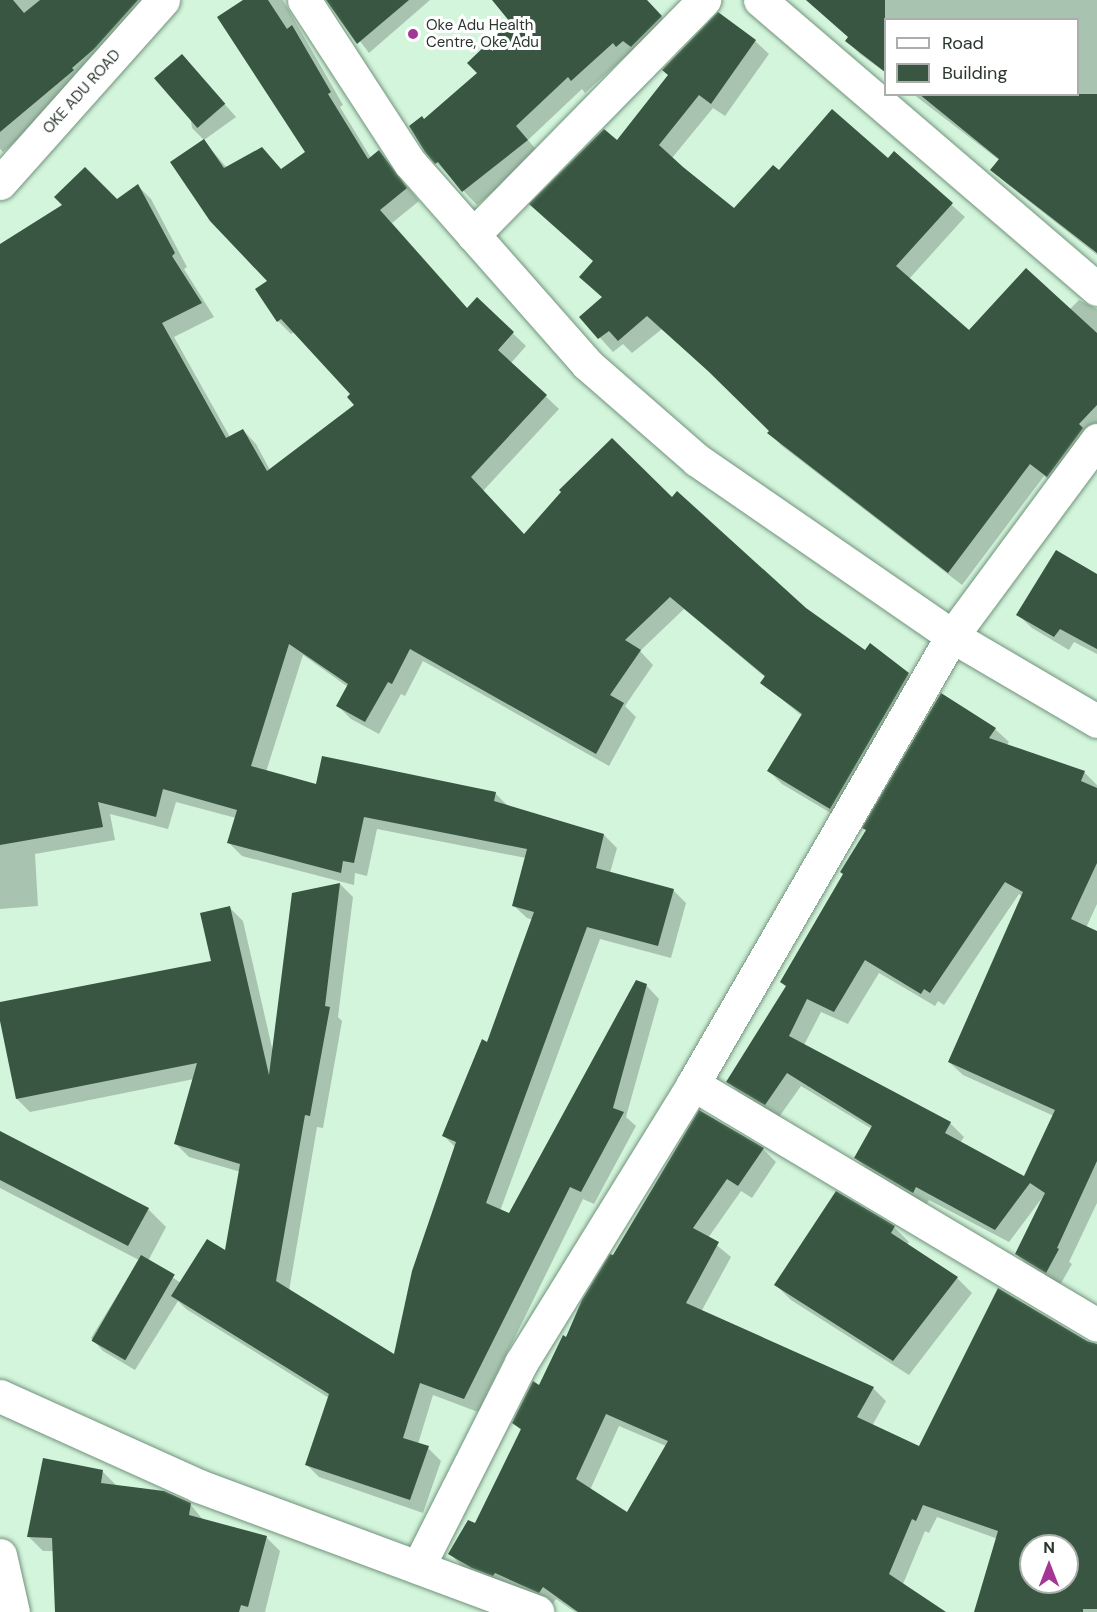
<!DOCTYPE html>
<html>
<head>
<meta charset="utf-8">
<style>
	body { margin:0 }
	#map { position:relative; width:1097px; height:1612px; overflow:hidden; background:#d3f5dc; font-family:"DM Sans",sans-serif }
	div>[style] { position:absolute }
	[style*='--x'] { left:calc(var(--x)*1px); top:calc(var(--y)*1px); width:calc(var(--w)*1px); rotate:calc(var(--a)*1deg) }
	.shadow>* { inset:0; background:#0003 }
	.building>* { inset:0; background:#385641; transform-origin:0 0 }
	.roads { filter:drop-shadow(0 0 2px #72927b) drop-shadow(0 0 2px #72927b) }
	.street>* { height:33px; margin:-16.5px; padding:0 16.5px; transform-origin:16.5px; border-radius:16.5px; background:#fff }
	.secondary>* { height:33px; margin:-16.5px; padding:0 16.5px; transform-origin:16.5px; border-radius:16.5px; background:#fff }
	.dots>* { width:16px; height:16px; translate:-50% -50%; box-sizing:border-box; border:3px solid #fff; border-radius:50% }
	span { translate:-50% -50%; white-space:nowrap; text-align:center; line-height:1.15; -webkit-text-stroke:6px #fff; paint-order:stroke }
	.poi-label { font-size:15px; color:#2a372e }
	.left { translate:0 -50%; text-align:left }
	.street-label { font-size:15px; color:#2a372e }
	.legend { position:absolute; left:884px; top:18px; width:195px; height:78px; box-sizing:border-box; background:#fff; border:2px solid #aaafab; margin:0; padding:8px 10px; list-style:none; font-size:18px; color:#2a372e }
	.legend li { display:flex; align-items:center; gap:12px; height:30px }
	.legend b { width:30px; border:2px solid #aaafab }
	.north { position:absolute; left:1019px; top:1534px; width:60px; height:60px; box-sizing:border-box; background:#fff; border:2px solid #aaafab; border-radius:50%; rotate:0deg; font-size:16px; font-weight:700; line-height:24px; text-align:center; color:#2a372e }
	.north::after { content:''; display:block; margin:auto; width:21px; height:27px; background:#a43796; clip-path:polygon(50% 0,100% 100%,50% 72%,0 100%) }
</style>
</head>
<body>
<div id="map">
	<div class="shadow">
		<div style="clip-path:polygon(0 0,158px 0,84px 83px,3px 152px,0 149px)"></div>
		<div style="clip-path:polygon(246px 0,283px 0,343px 105px,340px 107px,371px 158px,379px 152px,419px 201px,392px 223px,468px 309px,477px 299px,526px 346px,511px 363px,559px 409px,483px 491px,525px 536px,672px 499px,805px 610px,865px 652px,908px 674px,921px 687px,844px 821px,782px 784px,769px 771px,802px 716px,762px 683px,766px 678px,684px 609px,640px 651px,653px 665px,625px 706px,636px 717px,609px 766px,423px 661px,405px 696px,401px 694px,379px 734px,351px 719px,338px 706px,348px 687px,303px 655px,266px 772px,317px 786px,495px 793px,508px 806px,604px 835px,617px 848px,610px 873px,673px 890px,686px 903px,671px 958px,600px 939px,500px 1211px,510px 1215px,646px 985px,659px 999px,626px 1117px,636px 1126px,594px 1204px,583px 1199px,478px 1412px,433px 1395px,418px 1444px,428px 1448px,441px 1461px,423px 1513px,319px 1477px,306px 1464px,329px 1398px,186px 1309px,178px 1301px,135px 1370px,103px 1351px,91px 1338px,139px 1260px,0 1188px,0 1133px,148px 1209px,166px 1227px,148px 1261px,181px 1283px,226px 1253px,241px 1172px,189px 1157px,176px 1144px,194px 1079px,30px 1112px,17px 1099px,0 1004px,212px 962px,230px 908px,243px 921px,273px 1052px,340px 884px,353px 897px,338px 1017px,342px 1021px,323px 1128px,317px 1127px,289px 1291px,395px 1356px,456px 1148px,443px 1135px,488px 1044px,533px 920px,527px 918px,513px 905px,526px 858px,377px 829px,367px 876px,355px 873px,354px 885px,242px 856px,229px 843px,236px 818px,176px 802px,168px 829px,110px 814px,115px 840px,35px 854px,38px 906px,0 909px,0 246px,64px 205px,117px 201px,138px 186px,151px 199px,187px 267px,184px 269px,214px 317px,174px 337px,230px 437px,243px 430px,256px 444px,270px 470px,357px 406px,352px 394px,294px 332px,291px 334px,278px 321px,269px 282px,204px 141px,227px 168px,282px 171px,307px 152px)"></div>
		<div style="clip-path:polygon(329px 0,430px 0,369px 53px)"></div>
		<div style="clip-path:polygon(494px 0,646px 0,674px 30px,627px 55px,585px 93px,582px 89px,528px 140px,540px 154px,477px 205px,437px 163px,424px 121px,479px 73px,512px 22px)"></div>
		<div style="clip-path:polygon(806px 0,1097px 0,1097px 255px,1006px 183px,992px 170px,999px 160px,913px 94px,1078px 94px,1078px 20px,886px 20px,886px 73px,860px 54px,847px 41px,850px 38px)"></div>
		<div style="clip-path:polygon(755px 41px,769px 54px,725px 116px,713px 108px,672px 158px,734px 210px,779px 172px,888px 160px,894px 153px,965px 217px,909px 279px,969px 332px,1069px 310px,1079px 300px,1097px 309px,1097px 432px,1061px 489px,1044px 476px,962px 585px,782px 446px,769px 433px,771px 431px,723px 384px,662px 329px,632px 353px,623px 344px,613px 352px,581px 317px,603px 298px,594px 290px,594px 262px,617px 142px)"></div>
		<div style="clip-path:polygon(182px 56px,236px 117px,204px 140px,192px 128px)"></div>
		<div style="clip-path:polygon(1097px 576px,1097px 654px,1074px 642px,1069px 650px,1032px 628px,1018px 615px)"></div>
		<div style="clip-path:polygon(evenodd,941px 695px,995px 729px,1009px 742px,1006px 746px,1084px 772px,1097px 785px,1097px 904px,1086px 928px,1097px 933px,1097px 1203px,1069px 1262px,1072px 1264px,1060px 1285px,1030px 1267px,1016px 1254px,1042px 1198px,1009px 1242px,929px 1200px,926px 1205px,869px 1171px,856px 1158px,872px 1129px,801px 1086px,779px 1117px,741px 1095px,728px 1081px,787px 987px,782px 982px,844px 875px,941px 695px,1019px 894px,1023px 897px,949px 1062px,963px 1075px,1054px 1116px,1025px 1178px,960px 1143px,964px 1137px,950px 1123px,804px 1045px,821px 1012px,848px 1024px,879px 973px,935px 1006px,938px 1001px,944px 1005px,1019px 894px)"></div>
		<div style="clip-path:polygon(evenodd,763px 1149px,776px 1162px,752px 1198px,741px 1191px,708px 1238px,731px 1257px,701px 1312px,873px 1388px,886px 1401px,872px 1426px,919px 1448px,1087px 1342px,1097px 1345px,1097px 1612px,975px 1612px,998px 1539px,937px 1517px,929px 1533px,925px 1531px,903px 1584px,943px 1612px,575px 1612px,556px 1599px,552px 1605px,508px 1585px,487px 1581px,463px 1567px,450px 1554px,475px 1525px,522px 1431px,513px 1423px,539px 1387px,613px 1257px,763px 1149px,619px 1426px,666px 1446px,628px 1514px,590px 1490px,619px 1426px,763px 1149px,1031px 1546px,1067px 1546px,1067px 1582px,1031px 1582px,1031px 1546px)"></div>
		<div style="clip-path:polygon(894px 1227px,909px 1242px,907px 1245px,957px 1278px,972px 1293px,909px 1375px,791px 1300px,776px 1285px)"></div>
		<div style="clip-path:polygon(103px 1472px,117px 1486px,190px 1504px,204px 1521px,266px 1537px,280px 1551px,265px 1612px,66px 1612px,54px 1551px,43px 1551px,29px 1537px)"></div>
	</div>
	<div class="building">
		<div style="clip-path:polygon(0 0,13px 0,24px 13px,40px 0,138px 0,94px 49px,72px 68px,74px 70px,0 132px)"></div>
		<div style="clip-path:polygon(243px 0,268px 0,287px 29px,292px 25px,331px 92px,328px 94px,368px 159px,379px 150px,407px 188px,380px 210px,467px 308px,477px 297px,514px 332px,498px 350px,547px 395px,471px 477px,524px 534px,561px 492px,559px 490px,612px 438px,672px 497px,677px 491px,806px 608px,865px 650px,870px 643px,909px 673px,830px 809px,767px 771px,802px 714px,760px 683px,765px 676px,670px 597px,625px 640px,641px 650px,610px 695px,624px 703px,596px 754px,410px 649px,392px 684px,388px 682px,365px 722px,336px 706px,348px 684px,289px 644px,251px 766px,316px 784px,322px 756px,496px 792px,494px 801px,604px 834px,596px 868px,674px 889px,658px 946px,587px 927px,486px 1203px,509px 1213px,636px 980px,647px 984px,613px 1108px,624px 1112px,581px 1192px,570px 1187px,464px 1399px,420px 1383px,403px 1438px,429px 1446px,410px 1500px,305px 1465px,329px 1394px,171px 1296px,207px 1239px,225px 1250px,240px 1164px,174px 1144px,197px 1063px,16px 1099px,0 1021px,0 1002px,211px 961px,200px 913px,230px 906px,269px 1075px,292px 893px,340px 883px,325px 1006px,330px 1007px,310px 1116px,305px 1115px,276px 1281px,394px 1354px,412px 1271px,456px 1142px,442px 1136px,482px 1039px,487px 1042px,534px 912px,512px 906px,527px 849px,364px 817px,354px 863px,343px 861px,341px 873px,227px 843px,237px 810px,163px 789px,156px 817px,98px 802px,103px 827px,0 845px,0 244px,62px 205px,54px 197px,85px 167px,117px 199px,138px 184px,175px 253px,172px 256px,202px 303px,162px 323px,226px 438px,243px 429px,267px 471px,354px 405px,347px 397px,350px 394px,281px 319px,277px 322px,255px 289px,267px 281px,210px 221px,170px 162px,204px 139px,224px 168px,262px 147px,281px 169px,305px 152px,217px 17px)"></div>
		<div style="clip-path:polygon(326px 0,409px 0,357px 44px)"></div>
		<div style="clip-path:polygon(492px 0,647px 0,662px 16px,631px 47px,623px 41px,616px 47px,613px 43px,571px 81px,568px 77px,516px 126px,528px 140px,462px 192px,438px 162px,435px 164px,425px 152px,409px 126px,422px 116px,424px 119px,477px 73px,467px 63px,510px 22px)"></div>
		<div style="clip-path:polygon(806px 0,885px 0,885px 72px,845px 41px,848px 37px)"></div>
		<div style="clip-path:polygon(718px 12px,756px 40px,711px 104px,699px 95px,659px 145px,683px 167px,734px 208px,773px 165px,779px 170px,832px 109px,888px 158px,894px 151px,953px 203px,896px 266px,969px 330px,1026px 268px,1097px 333px,1097px 405px,1079px 424px,1083px 428px,1047px 477px,1030px 464px,948px 573px,767px 433px,769px 431px,708px 371px,647px 316px,618px 341px,609px 331px,598px 339px,579px 317px,602px 297px,579px 277px,593px 261px,529px 204px,604px 129px,617px 140px,668px 75px,662px 70px)"></div>
		<div style="left:182px;top:54px;width:66px;height:37px;rotate:49deg"></div>
		<div style="clip-path:polygon(919px 94px,1097px 94px,1097px 253px,990px 170px,999px 159px)"></div>
		<div style="clip-path:polygon(1056px 550px,1097px 574px,1097px 649px,1060px 629px,1054px 637px,1016px 615px)"></div>
		<div style="clip-path:polygon(evenodd,941px 693px,996px 728px,989px 738px,1085px 771px,1081px 781px,1097px 788px,1097px 863px,1071px 919px,1097px 931px,1097px 1161px,1057px 1248px,1059px 1249px,1046px 1273px,1015px 1254px,1045px 1193px,1030px 1183px,995px 1230px,916px 1187px,913px 1193px,854px 1158px,872px 1126px,787px 1073px,765px 1105px,726px 1082px,786px 986px,780px 982px,843px 874px,840px 872px,866px 830px,862px 828px,941px 693px,1005px 882px,1023px 892px,948px 1062px,1055px 1110px,1024px 1176px,945px 1133px,951px 1122px,789px 1036px,807px 999px,834px 1012px,865px 960px,921px 994px,924px 989px,930px 993px,1005px 882px)"></div>
		<div style="clip-path:polygon(evenodd,699px 1110px,764px 1148px,738px 1186px,727px 1179px,693px 1228px,719px 1242px,686px 1303px,874px 1387px,857px 1417px,919px 1446px,998px 1288px,1087px 1341px,1097px 1344px,1097px 1609px,1083px 1609px,1083px 1612px,974px 1612px,998px 1531px,923px 1505px,916px 1521px,912px 1519px,889px 1574px,946px 1612px,578px 1612px,543px 1587px,539px 1593px,495px 1573px,493px 1576px,472px 1568px,448px 1554px,468px 1520px,475px 1523px,501px 1470px,521px 1429px,512px 1423px,533px 1381px,539px 1385px,563px 1335px,566px 1337px,582px 1300px,610px 1254px,613px 1255px,699px 1110px,606px 1414px,668px 1441px,627px 1512px,576px 1479px,606px 1414px,699px 1110px,1031px 1546px,1067px 1546px,1067px 1582px,1031px 1582px,1031px 1546px)"></div>
		<div style="clip-path:polygon(0 1131px,149px 1208px,128px 1246px,0 1180px)"></div>
		<div style="clip-path:polygon(836px 1191px,895px 1226px,891px 1233px,958px 1277px,893px 1361px,774px 1285px)"></div>
		<div style="left:141px;top:1255px;width:39px;height:99px;rotate:30deg"></div>
		<div style="clip-path:polygon(43px 1458px,103px 1470px,101px 1483px,164px 1491px,191px 1503px,189px 1515px,267px 1536px,248px 1607px,241px 1605px,239px 1612px,55px 1612px,52px 1538px,27px 1537px)"></div>
	</div>
	<div class="roads">
		<div class="street">
			<div style="--x:304;--y:0;--w:194;--a:57"></div>
			<div style="--x:410;--y:163;--w:268;--a:48.6"></div>
			<div style="--x:587;--y:364;--w:146;--a:41.1"></div>
			<div style="--x:697;--y:460;--w:310;--a:34.6"></div>
			<div style="--x:952;--y:636;--w:168;--a:30.4"></div>
			<div style="--x:760;--y:0;--w:444;--a:40.6"></div>
			<div style="--x:473;--y:235;--w:330;--a:-45.5"></div>
			<div style="--x:693;--y:1084;--w:470;--a:30.8"></div>
			<div style="--x:0;--y:1396;--w:218;--a:24.3"></div>
			<div style="--x:199;--y:1486;--w:361;--a:20.4"></div>
			<div style="--x:418;--y:1567;--w:229;--a:-63.2"></div>
			<div style="--x:521;--y:1363;--w:328;--a:-58.3"></div>
			<div style="--x:693;--y:1084;--w:517;--a:-59.97"></div>
			<div style="--x:952;--y:636;--w:244;--a:-53.5"></div>
		</div>
		<div class="secondary">
			<div style="--x:0;--y:183;--w:245;--a:-48.3"></div>
			<div style="--x:0;--y:1555;--w:58;--a:77.2"></div>
		</div>
	</div>
	<div class="dots">
		<div style="left:413px;top:34px;background:#a43796"></div>
	</div>
	<div class="poi-label">
		<span class="left" style="left:426px;top:34px">Oke Adu Health<br>Centre, Oke Adu</span>
	</div>
	<div class="street-label">
		<span style="left:82px;top:92px;rotate:-48deg">OKE ADU ROAD</span>
	</div>
	<ul class="legend">
	<li><b style="height:8px;background:#fff"></b>Road</li>
	<li><b style="height:16px;background:#385641"></b>Building</li>
	</ul>
	<div class="north">N</div>
</div>
</body>
</html>
